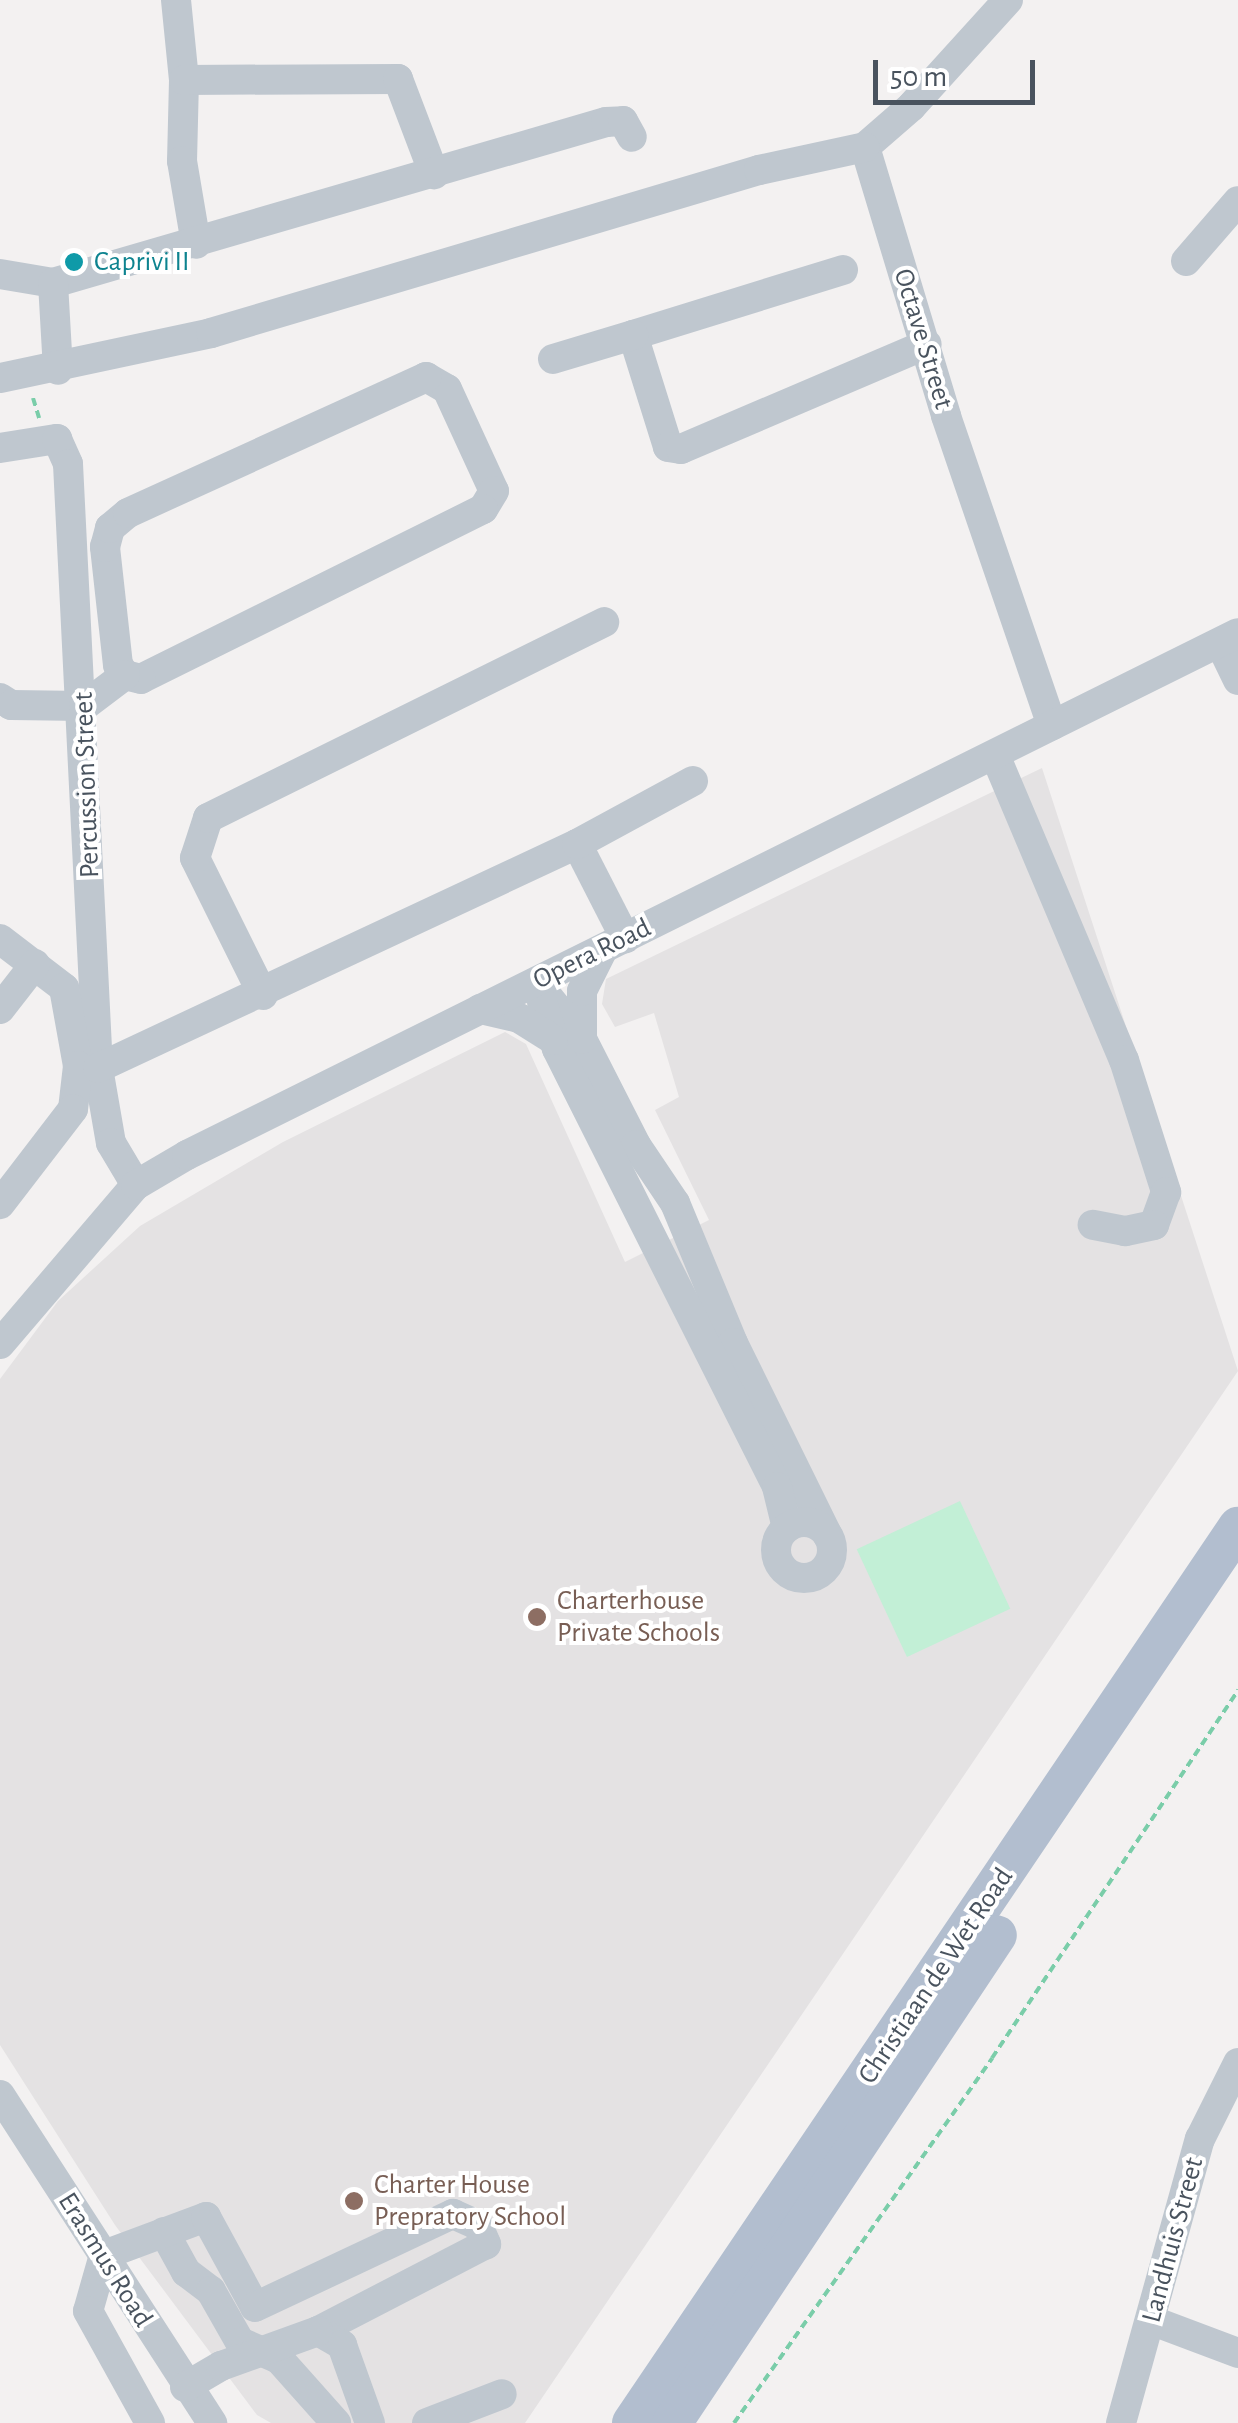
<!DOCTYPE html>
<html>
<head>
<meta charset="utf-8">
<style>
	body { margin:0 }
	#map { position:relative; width:1238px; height:2423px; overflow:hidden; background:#f3f1f1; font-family:"Alegreya Sans",sans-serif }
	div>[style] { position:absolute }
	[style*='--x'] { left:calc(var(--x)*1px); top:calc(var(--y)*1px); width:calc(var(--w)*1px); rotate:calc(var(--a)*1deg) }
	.education>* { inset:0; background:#e4e2e3 }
	.green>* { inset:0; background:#c2efd6; transform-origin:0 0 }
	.path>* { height:4px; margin-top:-2px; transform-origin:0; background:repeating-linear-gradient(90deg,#7acda9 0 8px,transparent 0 13px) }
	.minor>* { height:30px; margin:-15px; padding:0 15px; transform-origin:15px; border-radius:15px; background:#bfc7cf }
	.minor>.ring { margin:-15px; padding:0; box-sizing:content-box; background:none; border:30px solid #bfc7cf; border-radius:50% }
	.major>* { height:40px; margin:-20px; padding:0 20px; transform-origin:20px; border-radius:20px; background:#b2becf }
	.dots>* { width:28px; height:28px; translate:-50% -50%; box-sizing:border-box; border:5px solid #fff; border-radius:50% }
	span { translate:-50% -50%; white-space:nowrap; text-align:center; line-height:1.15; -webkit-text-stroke:8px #fff; paint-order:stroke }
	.culture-label { font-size:28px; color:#0d838f }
	.left { translate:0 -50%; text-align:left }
	.street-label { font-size:28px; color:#49535e }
	.education-label { font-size:28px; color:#785e54 }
	.scale { position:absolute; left:873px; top:60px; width:162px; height:45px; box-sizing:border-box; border:5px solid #49535e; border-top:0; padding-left:12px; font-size:30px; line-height:35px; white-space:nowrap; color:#49535e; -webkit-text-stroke:8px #fff; paint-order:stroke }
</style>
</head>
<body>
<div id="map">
	<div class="education">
		<div style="clip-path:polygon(1042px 768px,1238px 1371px,525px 2423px,271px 2423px,257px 2415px,115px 2225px,0 2045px,0 1379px,58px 1301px,140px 1226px,283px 1142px,505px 1032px,526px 1044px,625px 1262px,709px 1220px,655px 1110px,679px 1097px,654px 1013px,615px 1027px,602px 1004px,606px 979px)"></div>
	</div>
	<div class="green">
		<div style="left:960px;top:1501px;width:119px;height:114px;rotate:65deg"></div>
	</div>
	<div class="path">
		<div style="--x:33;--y:398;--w:21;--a:73"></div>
		<div style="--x:734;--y:2423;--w:447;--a:-54.7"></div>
		<div style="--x:992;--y:2058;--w:443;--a:-56.2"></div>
	</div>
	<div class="minor">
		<div style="--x:176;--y:0;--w:80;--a:84.3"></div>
		<div style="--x:184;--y:80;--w:81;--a:91.4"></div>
		<div style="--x:182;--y:161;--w:84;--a:80.4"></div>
		<div style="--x:1008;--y:0;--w:144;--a:132.2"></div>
		<div style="--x:911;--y:107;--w:61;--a:139"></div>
		<div style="--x:865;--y:147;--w:281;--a:73.2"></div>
		<div style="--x:946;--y:416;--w:327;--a:71.1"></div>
		<div style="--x:184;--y:80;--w:214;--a:-0.3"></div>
		<div style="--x:398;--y:79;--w:102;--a:69.2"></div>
		<div style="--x:1186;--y:261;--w:79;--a:-49.1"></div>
		<div style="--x:843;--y:270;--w:220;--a:162.8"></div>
		<div style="--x:633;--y:335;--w:117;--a:72.6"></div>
		<div style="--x:668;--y:447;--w:13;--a:9"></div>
		<div style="--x:681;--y:449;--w:267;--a:-23.1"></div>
		<div style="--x:0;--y:274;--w:54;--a:9.6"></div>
		<div style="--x:53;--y:283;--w:576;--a:-16.23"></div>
		<div style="--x:606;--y:122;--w:17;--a:-3"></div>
		<div style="--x:623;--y:121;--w:18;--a:61"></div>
		<div style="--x:53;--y:283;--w:87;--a:86.7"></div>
		<div style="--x:553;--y:359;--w:84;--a:-16.7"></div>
		<div style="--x:426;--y:377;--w:24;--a:30"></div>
		<div style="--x:447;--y:389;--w:112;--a:65.3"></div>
		<div style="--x:494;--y:491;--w:21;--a:121"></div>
		<div style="--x:483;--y:509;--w:382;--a:153.6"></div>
		<div style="--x:141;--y:679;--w:16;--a:-166"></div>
		<div style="--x:125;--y:675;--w:12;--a:-125"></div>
		<div style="--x:118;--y:665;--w:119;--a:-96.3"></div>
		<div style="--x:105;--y:547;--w:20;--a:-75"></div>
		<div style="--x:110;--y:528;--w:23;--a:-40"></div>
		<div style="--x:128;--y:513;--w:328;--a:-24.5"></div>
		<div style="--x:0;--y:378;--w:216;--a:-12"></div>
		<div style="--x:211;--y:333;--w:572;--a:-16.56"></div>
		<div style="--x:759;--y:170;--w:108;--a:-12.2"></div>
		<div style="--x:0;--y:448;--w:58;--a:-9"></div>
		<div style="--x:57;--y:439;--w:27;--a:66"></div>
		<div style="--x:68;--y:464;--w:605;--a:87.16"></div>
		<div style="--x:98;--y:1068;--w:76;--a:80.2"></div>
		<div style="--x:111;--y:1143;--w:49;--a:59.2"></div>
		<div style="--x:1220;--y:643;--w:41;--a:64.1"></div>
		<div style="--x:0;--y:698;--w:13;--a:32"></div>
		<div style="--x:11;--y:705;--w:73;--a:0.8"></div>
		<div style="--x:84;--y:706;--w:51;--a:-37.1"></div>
		<div style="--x:995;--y:755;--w:331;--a:67.1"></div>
		<div style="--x:1124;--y:1060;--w:139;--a:72.3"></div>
		<div style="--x:1166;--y:1192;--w:35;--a:110"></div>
		<div style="--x:1154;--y:1225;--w:30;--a:168"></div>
		<div style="--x:1125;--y:1231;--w:33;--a:-169"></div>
		<div style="--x:577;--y:844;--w:106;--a:62.9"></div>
		<div style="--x:0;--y:939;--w:81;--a:37.4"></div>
		<div style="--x:64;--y:988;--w:79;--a:79.8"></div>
		<div style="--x:78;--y:1066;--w:43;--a:96.6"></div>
		<div style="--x:73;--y:1109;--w:120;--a:127.5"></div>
		<div style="--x:536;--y:982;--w:73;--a:51.1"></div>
		<div style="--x:582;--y:1039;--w:119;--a:63"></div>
		<div style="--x:636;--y:1145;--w:70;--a:56.1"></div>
		<div style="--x:675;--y:1203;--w:152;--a:67.5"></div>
		<div style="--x:733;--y:1343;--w:215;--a:63.8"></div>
		<div style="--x:263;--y:995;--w:153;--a:-116.4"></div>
		<div style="--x:195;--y:858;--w:42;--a:-72"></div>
		<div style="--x:208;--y:818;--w:442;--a:-26.3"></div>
		<div style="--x:542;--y:1002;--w:49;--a:72.3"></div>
		<div style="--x:557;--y:1049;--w:490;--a:63.3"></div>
		<div style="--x:777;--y:1487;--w:42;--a:76.3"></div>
		<div style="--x:0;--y:1009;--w:57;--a:-52.1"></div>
		<div style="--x:480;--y:1009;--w:40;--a:13"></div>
		<div style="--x:519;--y:1018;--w:41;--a:32.2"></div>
		<div style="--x:582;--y:1039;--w:48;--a:-90"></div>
		<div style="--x:582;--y:991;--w:47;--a:-63.4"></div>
		<div style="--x:98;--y:1068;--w:529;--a:-25.06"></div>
		<div style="--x:577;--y:844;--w:132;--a:-28.5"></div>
		<div style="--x:0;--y:1344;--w:209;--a:-49.5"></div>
		<div style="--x:136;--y:1185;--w:59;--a:-30.5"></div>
		<div style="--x:187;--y:1155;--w:1173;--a:-26.41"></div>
		<div class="ring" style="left:776px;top:1522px;width:26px;height:26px"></div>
		<div style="--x:0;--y:2095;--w:391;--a:57.1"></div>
		<div style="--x:164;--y:2232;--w:46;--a:61.2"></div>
		<div style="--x:186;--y:2272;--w:31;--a:37"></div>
		<div style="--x:211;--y:2291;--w:59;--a:60.4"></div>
		<div style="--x:240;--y:2342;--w:43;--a:23.6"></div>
		<div style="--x:279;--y:2359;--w:86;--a:48.3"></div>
		<div style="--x:104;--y:2255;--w:109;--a:-20.4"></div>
		<div style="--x:206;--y:2217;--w:102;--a:61.4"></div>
		<div style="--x:255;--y:2307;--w:219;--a:-25.2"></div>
		<div style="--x:453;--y:2214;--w:27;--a:24"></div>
		<div style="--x:478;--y:2225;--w:21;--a:67"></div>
		<div style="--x:486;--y:2244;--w:189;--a:152.6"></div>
		<div style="--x:318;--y:2331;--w:28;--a:30"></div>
		<div style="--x:342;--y:2345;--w:83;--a:70.3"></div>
		<div style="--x:104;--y:2255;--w:58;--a:105.9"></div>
		<div style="--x:88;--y:2311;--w:128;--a:61"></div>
		<div style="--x:1153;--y:2321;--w:91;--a:20.6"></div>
		<div style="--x:185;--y:2387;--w:42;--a:-30.3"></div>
		<div style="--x:221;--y:2366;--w:103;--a:-19.8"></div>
		<div style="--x:427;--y:2423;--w:80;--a:-21.1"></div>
		<div style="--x:1121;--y:2423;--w:295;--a:-74.5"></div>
		<div style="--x:1200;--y:2139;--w:85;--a:-63.4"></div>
	</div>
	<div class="major">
		<div style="--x:632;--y:2423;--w:1082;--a:-55.93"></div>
		<div style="--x:672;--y:2423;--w:586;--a:-56.34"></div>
	</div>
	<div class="dots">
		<div style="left:74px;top:262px;background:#0f9aa8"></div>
		<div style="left:537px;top:1617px;background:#8d6e63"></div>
		<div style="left:354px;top:2201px;background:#8d6e63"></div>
	</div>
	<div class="culture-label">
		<span class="left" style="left:94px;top:262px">Caprivi II</span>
	</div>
	<div class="street-label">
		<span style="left:923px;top:339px;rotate:73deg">Octave Street</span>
		<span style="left:87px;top:785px;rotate:-92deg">Percussion Street</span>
		<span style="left:592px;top:954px;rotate:-26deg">Opera Road</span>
		<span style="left:936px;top:1976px;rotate:-56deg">Christiaan de Wet Road</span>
		<span style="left:1173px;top:2240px;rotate:-75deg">Landhuis Street</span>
		<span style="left:105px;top:2260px;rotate:58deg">Erasmus Road</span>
	</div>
	<div class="education-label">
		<span class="left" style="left:557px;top:1617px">Charterhouse<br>Private Schools</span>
		<span class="left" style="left:374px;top:2201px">Charter House<br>Prepratory School</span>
	</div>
	<div class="scale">50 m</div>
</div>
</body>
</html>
